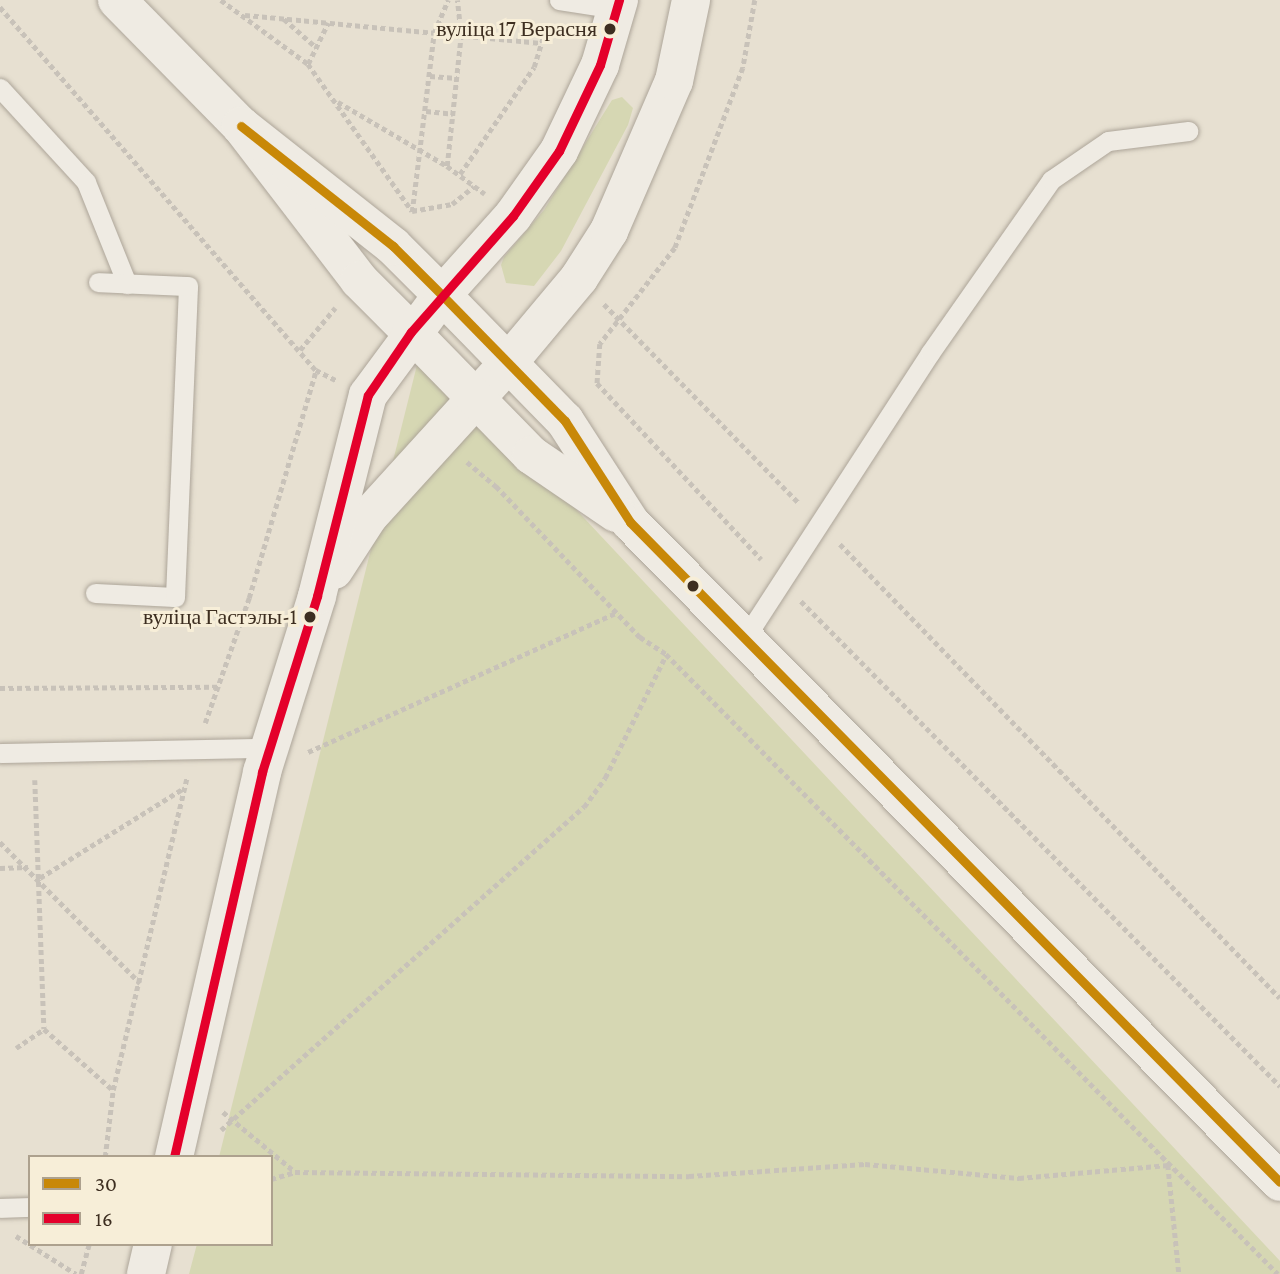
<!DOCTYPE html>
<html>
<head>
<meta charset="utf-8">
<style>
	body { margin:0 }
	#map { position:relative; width:1280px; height:1274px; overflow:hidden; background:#e7e0d1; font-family:"Crimson Pro",serif }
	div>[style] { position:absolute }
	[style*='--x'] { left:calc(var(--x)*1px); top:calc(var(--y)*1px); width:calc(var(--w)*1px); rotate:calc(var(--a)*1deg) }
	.green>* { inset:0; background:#d6d7b3 }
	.path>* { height:4.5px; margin-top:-2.25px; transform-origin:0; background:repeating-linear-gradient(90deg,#c8c2b9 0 5px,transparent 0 8.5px) }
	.roads { filter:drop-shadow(0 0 2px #ada599) drop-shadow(0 0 2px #ada599) }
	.lane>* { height:19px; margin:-9.5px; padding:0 9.5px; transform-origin:9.5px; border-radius:9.5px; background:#efebe3 }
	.street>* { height:38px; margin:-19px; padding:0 19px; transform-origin:19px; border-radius:19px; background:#efebe3 }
	.secondary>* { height:38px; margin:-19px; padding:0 19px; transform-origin:19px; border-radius:19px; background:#efebe3 }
	.bus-1>* { height:9px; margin:-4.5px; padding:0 4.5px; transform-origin:4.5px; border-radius:4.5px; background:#c88808 }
	.bus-2>* { height:9px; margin:-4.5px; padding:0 4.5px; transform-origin:4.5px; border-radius:4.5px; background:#e4002b }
	.dots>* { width:19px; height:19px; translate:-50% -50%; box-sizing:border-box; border:4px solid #f7eed8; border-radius:50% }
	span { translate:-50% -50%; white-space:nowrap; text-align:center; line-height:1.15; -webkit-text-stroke:6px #f7eed8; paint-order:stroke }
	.bus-label { font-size:22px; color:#3d2e20 }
	.right { translate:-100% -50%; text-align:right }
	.legend { position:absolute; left:28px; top:1155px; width:245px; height:91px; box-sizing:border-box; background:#f7eed8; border:2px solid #ada18e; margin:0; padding:9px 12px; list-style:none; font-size:21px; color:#3d2e20 }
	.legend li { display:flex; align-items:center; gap:14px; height:35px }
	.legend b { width:35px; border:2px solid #ada18e }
</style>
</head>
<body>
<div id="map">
	<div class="green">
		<div style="clip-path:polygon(622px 97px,633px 108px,628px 125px,561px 251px,534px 286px,506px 283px,501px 265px,504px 257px,544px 210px,612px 100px)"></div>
		<div style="clip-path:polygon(422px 345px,1280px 1261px,1280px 1274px,189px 1274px,197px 1244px,271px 1244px,271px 1157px,219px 1157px)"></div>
	</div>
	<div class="path">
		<div style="--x:221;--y:0;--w:108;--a:36.3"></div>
		<div style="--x:308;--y:64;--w:180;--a:54.7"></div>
		<div style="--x:412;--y:211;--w:41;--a:-9.9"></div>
		<div style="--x:452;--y:204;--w:28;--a:-39"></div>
		<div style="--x:755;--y:0;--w:69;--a:100"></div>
		<div style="--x:743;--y:68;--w:192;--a:110.7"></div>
		<div style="--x:675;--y:248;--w:122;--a:128"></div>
		<div style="--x:600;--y:344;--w:39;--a:94"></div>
		<div style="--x:597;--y:383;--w:241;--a:47"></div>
		<div style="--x:0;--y:7;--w:481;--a:49"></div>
		<div style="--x:316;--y:370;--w:22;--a:27"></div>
		<div style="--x:245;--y:15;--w:297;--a:5.4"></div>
		<div style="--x:284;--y:19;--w:43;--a:41.2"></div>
		<div style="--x:308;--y:64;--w:46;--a:-64"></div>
		<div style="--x:430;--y:76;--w:27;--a:4"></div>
		<div style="--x:338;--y:102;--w:126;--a:30.4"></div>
		<div style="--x:447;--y:166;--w:47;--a:36.4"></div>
		<div style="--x:426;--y:111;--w:27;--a:6"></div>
		<div style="--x:447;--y:166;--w:131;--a:-83.9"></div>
		<div style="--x:461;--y:36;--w:36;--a:-96"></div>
		<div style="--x:460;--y:174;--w:130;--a:-55.3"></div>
		<div style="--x:534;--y:67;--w:44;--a:-72.8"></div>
		<div style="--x:412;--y:212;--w:180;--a:-83"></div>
		<div style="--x:434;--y:33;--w:36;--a:-67"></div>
		<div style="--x:604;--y:304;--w:279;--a:45.6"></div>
		<div style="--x:300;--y:350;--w:55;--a:-50.2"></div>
		<div style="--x:467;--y:462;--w:38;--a:40"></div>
		<div style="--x:496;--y:486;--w:209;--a:46.4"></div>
		<div style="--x:640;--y:637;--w:31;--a:33"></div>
		<div style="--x:666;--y:654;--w:871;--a:45.37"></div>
		<div style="--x:840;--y:544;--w:632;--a:45.9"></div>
		<div style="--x:801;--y:601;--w:682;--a:45.36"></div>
		<div style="--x:0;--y:688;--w:218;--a:-0.3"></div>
		<div style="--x:205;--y:723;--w:133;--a:-70.6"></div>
		<div style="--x:249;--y:598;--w:238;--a:-73.6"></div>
		<div style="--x:308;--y:752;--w:340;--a:-24.3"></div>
		<div style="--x:35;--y:780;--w:249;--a:87.9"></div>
		<div style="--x:44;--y:1029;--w:92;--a:41.5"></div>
		<div style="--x:0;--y:842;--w:199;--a:45.2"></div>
		<div style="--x:0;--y:868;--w:28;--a:-2"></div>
		<div style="--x:40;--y:878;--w:170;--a:-32"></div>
		<div style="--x:16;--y:1048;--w:34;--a:-34"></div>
		<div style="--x:223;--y:1112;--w:92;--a:39.7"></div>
		<div style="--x:221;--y:1130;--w:486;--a:-41.7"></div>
		<div style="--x:584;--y:807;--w:36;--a:-54"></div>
		<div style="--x:605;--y:778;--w:137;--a:-63.6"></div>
		<div style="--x:105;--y:1157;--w:67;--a:-83.2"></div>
		<div style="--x:113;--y:1090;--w:321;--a:-76.7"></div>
		<div style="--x:271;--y:1179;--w:25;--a:-16"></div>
		<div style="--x:295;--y:1172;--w:394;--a:0.6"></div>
		<div style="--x:689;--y:1176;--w:176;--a:-3.9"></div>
		<div style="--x:865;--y:1164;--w:155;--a:5.2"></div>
		<div style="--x:1019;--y:1178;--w:150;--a:-5"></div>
		<div style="--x:1168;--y:1165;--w:110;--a:84.2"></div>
		<div style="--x:16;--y:1236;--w:71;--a:32.3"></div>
		<div style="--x:81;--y:1274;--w:31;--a:-75"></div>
	</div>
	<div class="roads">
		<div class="lane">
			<div style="--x:559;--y:0;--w:59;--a:8.8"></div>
			<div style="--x:0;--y:88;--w:127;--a:47.5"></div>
			<div style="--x:86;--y:182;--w:110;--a:68.1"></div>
			<div style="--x:95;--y:593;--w:80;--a:2.9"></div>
			<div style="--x:175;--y:597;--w:311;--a:-87.6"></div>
			<div style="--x:188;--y:286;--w:90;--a:-177.5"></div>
			<div style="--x:743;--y:641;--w:343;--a:-57"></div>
			<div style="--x:930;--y:353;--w:211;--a:-55"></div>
			<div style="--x:1051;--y:180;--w:69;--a:-34.4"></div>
			<div style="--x:1108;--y:141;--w:81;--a:-7.1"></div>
			<div style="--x:0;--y:753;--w:271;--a:-1.1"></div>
			<div style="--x:0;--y:1208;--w:30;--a:-2"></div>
		</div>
		<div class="street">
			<div style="--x:117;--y:0;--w:177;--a:45.5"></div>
			<div style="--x:241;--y:126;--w:194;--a:52.5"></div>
			<div style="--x:359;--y:280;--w:74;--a:45"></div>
			<div style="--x:334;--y:570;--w:64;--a:-57.1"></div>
			<div style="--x:369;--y:516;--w:207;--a:-47.7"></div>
			<div style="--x:174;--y:1157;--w:395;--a:-77.1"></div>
			<div style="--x:262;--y:772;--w:184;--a:-72.6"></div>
			<div style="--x:317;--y:596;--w:207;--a:-75.8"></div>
			<div style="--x:368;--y:395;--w:124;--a:-53.5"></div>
			<div style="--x:442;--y:295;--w:69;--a:-135"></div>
			<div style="--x:393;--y:246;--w:194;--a:-141.7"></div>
			<div style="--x:146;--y:1274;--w:31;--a:-77"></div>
		</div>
		<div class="secondary">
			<div style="--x:619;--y:0;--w:68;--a:106.3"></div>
			<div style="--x:600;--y:65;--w:95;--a:115.5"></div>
			<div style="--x:559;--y:151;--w:80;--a:125.3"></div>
			<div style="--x:513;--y:216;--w:106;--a:131.9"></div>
			<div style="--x:442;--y:295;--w:176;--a:45.7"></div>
			<div style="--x:565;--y:421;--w:120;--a:57.2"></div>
			<div style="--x:630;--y:522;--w:926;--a:45.44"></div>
			<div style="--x:411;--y:332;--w:172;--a:45.7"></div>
			<div style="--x:531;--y:455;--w:103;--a:34.3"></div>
			<div style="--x:508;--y:363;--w:111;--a:-50.1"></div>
			<div style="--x:579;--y:278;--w:56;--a:-57.4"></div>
			<div style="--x:609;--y:231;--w:163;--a:-66.6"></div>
			<div style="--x:674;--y:81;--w:83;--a:-78.1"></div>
		</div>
	</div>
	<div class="bus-1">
		<div style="--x:241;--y:126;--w:194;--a:38.3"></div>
		<div style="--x:393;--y:246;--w:69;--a:45"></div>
		<div style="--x:442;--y:295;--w:176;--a:45.7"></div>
		<div style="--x:565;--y:421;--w:120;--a:57.2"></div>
		<div style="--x:630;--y:522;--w:926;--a:45.44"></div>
	</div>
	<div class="bus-2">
		<div style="--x:174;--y:1157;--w:395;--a:-77.1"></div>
		<div style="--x:262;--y:772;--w:184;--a:-72.6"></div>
		<div style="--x:317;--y:596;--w:207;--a:-75.8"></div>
		<div style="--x:368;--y:395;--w:76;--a:-55.7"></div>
		<div style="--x:411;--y:332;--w:154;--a:-48.7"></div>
		<div style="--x:513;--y:216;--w:80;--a:-54.7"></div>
		<div style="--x:559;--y:151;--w:95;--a:-64.5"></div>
		<div style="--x:600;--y:65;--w:68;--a:-73.7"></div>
	</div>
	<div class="dots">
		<div style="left:610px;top:29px;background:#3d2e20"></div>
		<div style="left:693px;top:586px;background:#3d2e20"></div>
		<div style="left:310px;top:617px;background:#3d2e20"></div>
	</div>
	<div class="bus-label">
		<span class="right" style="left:597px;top:29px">вуліца 17 Верасня</span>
		<span class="right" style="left:297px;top:617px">вуліца Гастэлы-1</span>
	</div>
	<ul class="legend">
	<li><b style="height:9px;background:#c88808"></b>30</li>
	<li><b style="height:9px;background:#e4002b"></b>16</li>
	</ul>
</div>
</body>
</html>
